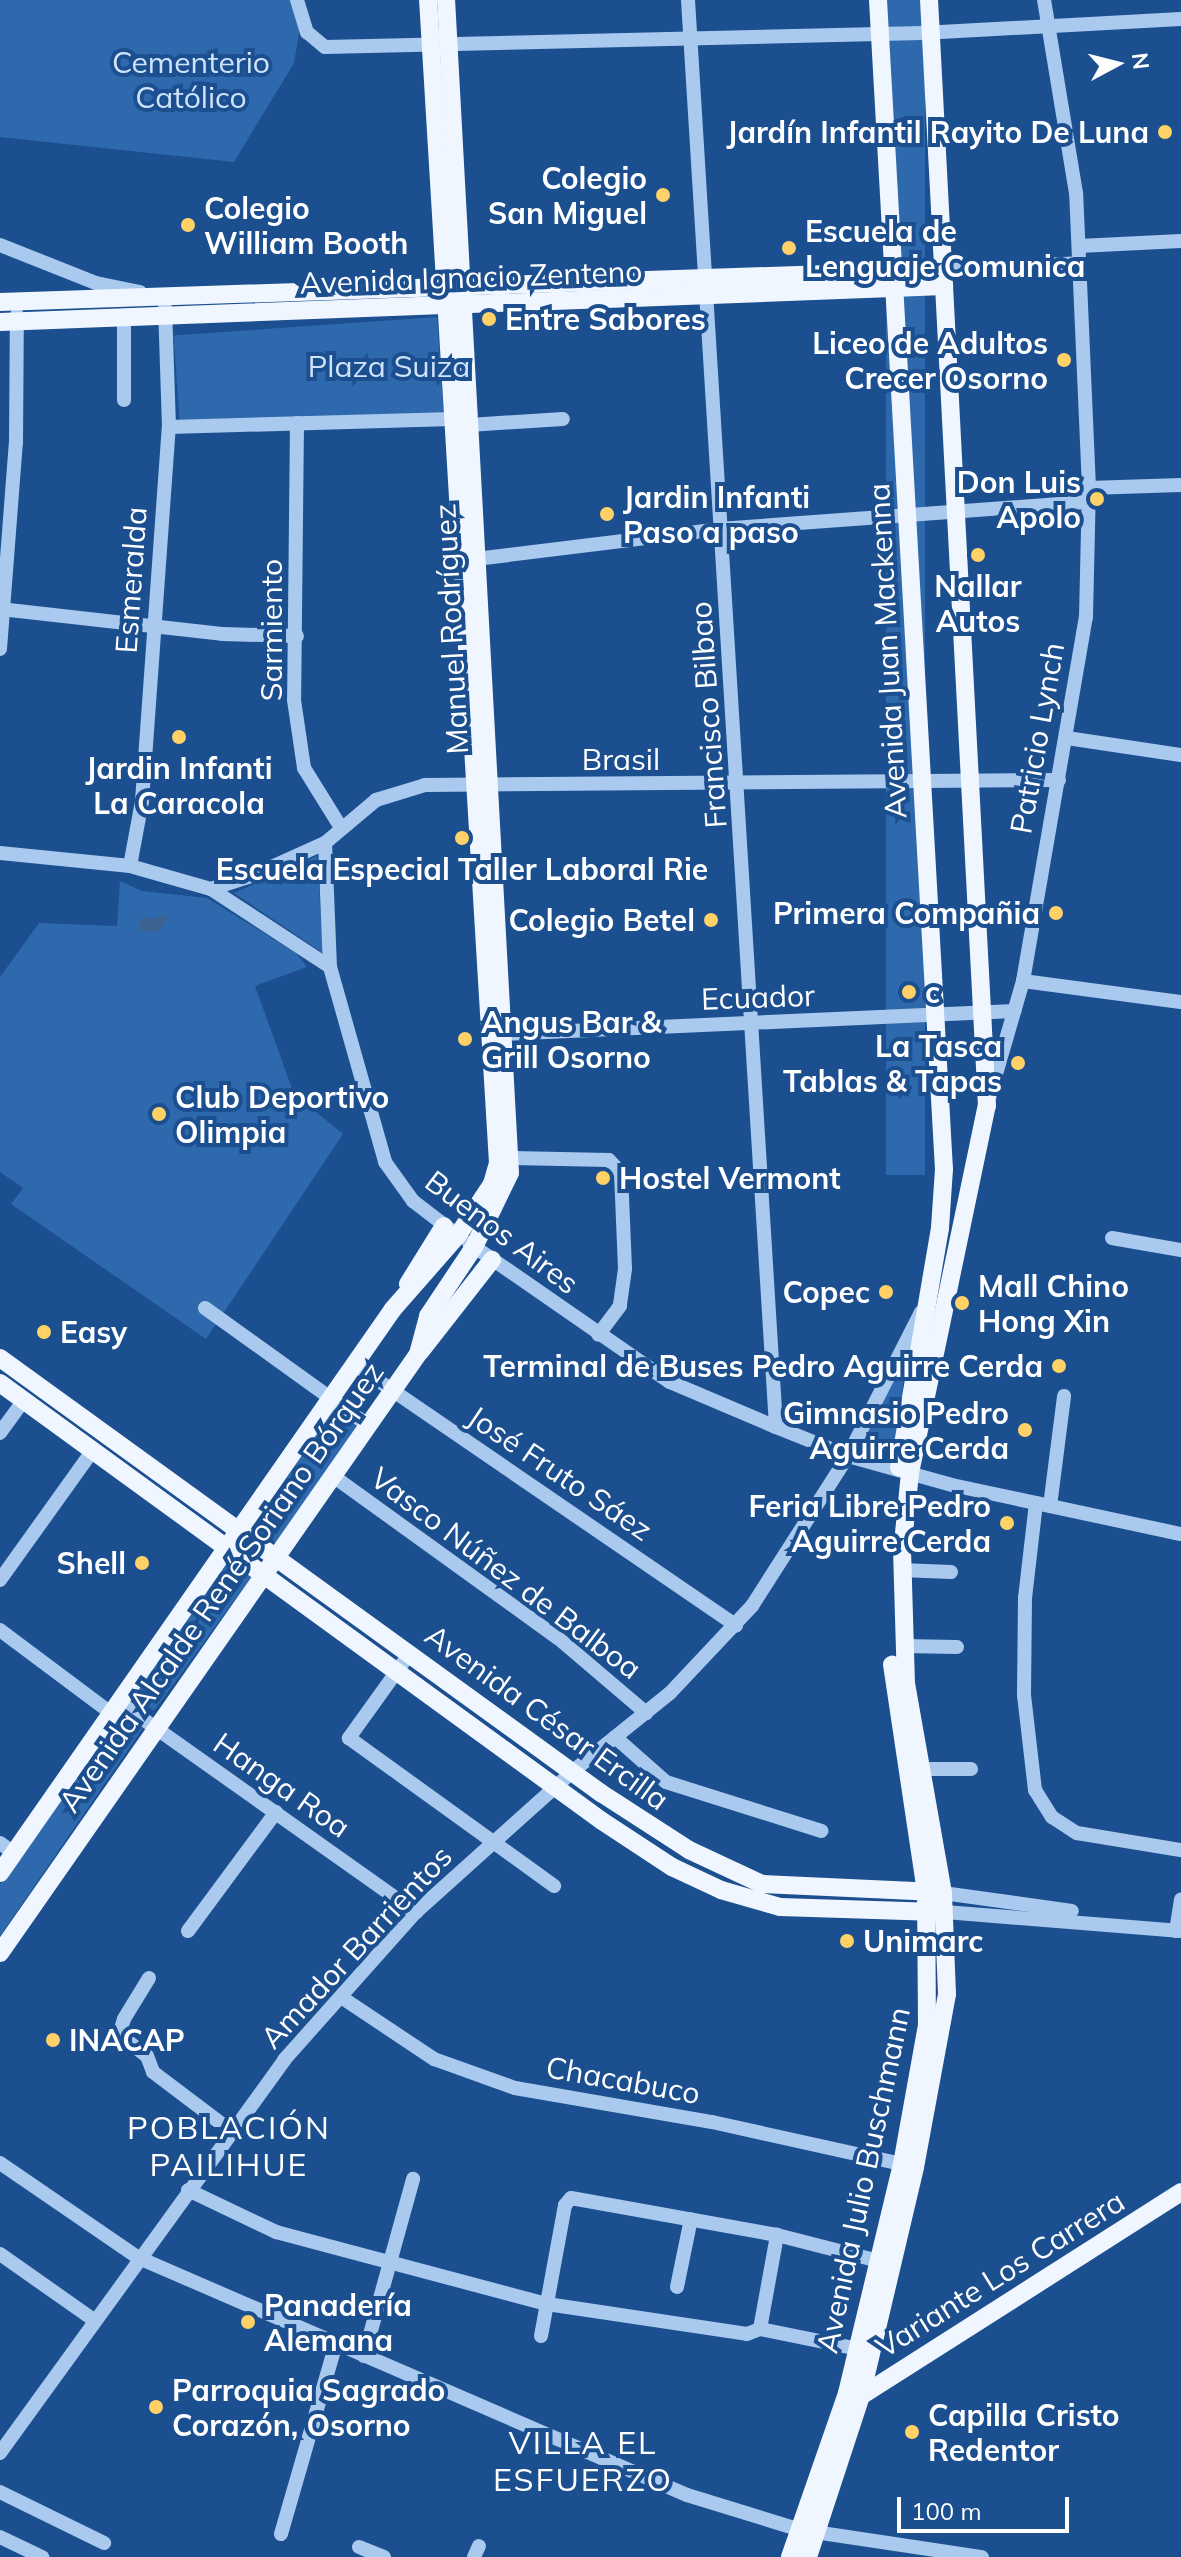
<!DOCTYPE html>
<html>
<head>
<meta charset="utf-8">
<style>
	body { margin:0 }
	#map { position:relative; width:1181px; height:2557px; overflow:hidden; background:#1b4f8f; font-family:Mulish,sans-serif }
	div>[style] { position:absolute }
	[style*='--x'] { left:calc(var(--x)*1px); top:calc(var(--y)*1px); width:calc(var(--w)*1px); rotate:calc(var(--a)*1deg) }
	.green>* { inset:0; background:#2e69ad; transform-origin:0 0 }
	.water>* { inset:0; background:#3c6290 }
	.minor>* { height:14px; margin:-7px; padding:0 7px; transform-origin:7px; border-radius:7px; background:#a9c9ee }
	.major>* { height:18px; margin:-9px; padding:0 9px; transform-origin:9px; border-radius:9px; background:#f0f6ff }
	.dots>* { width:22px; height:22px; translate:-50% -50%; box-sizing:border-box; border:4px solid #1b4f8f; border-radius:50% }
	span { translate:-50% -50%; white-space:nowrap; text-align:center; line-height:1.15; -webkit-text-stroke:8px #1b4f8f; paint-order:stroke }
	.park-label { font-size:30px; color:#cfe3fa }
	.poi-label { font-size:30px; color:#fff; font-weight:700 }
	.right { translate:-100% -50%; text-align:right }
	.left { translate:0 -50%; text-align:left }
	.street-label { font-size:30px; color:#fff }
	.neighbourhood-label { font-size:32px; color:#fff; letter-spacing:2px }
	.north { position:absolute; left:1077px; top:24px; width:80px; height:80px; -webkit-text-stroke:6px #1b4f8f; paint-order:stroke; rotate:83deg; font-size:22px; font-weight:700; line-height:32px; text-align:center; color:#fff }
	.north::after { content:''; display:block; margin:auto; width:28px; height:36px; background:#fff; clip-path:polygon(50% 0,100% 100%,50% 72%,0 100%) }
	.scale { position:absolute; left:897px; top:2497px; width:172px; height:36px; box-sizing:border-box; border:4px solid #fff; border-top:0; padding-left:10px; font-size:24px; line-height:28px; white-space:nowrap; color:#fff; -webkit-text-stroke:6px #1b4f8f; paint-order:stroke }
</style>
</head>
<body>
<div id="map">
	<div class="green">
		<div style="clip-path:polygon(0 0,294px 0,301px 22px,294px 63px,234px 162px,0 137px)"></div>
		<div style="left:886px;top:0;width:39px;height:1175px"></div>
		<div style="left:437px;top:317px;width:96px;height:264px;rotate:86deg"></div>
		<div style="clip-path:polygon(317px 856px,323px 953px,234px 893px)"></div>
		<div style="clip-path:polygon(120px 881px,142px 891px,207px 898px,296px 953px,307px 967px,255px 986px,294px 1094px,343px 1134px,206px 1339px,11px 1204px,23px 1188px,0 1172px,0 977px,39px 923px,117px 926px)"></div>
		<div style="clip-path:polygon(904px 1373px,898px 1447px,864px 1442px,892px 1378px)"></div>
		<div style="left:334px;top:1406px;width:31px;height:146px;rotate:33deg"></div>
		<div style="left:226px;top:1554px;width:34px;height:169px;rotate:36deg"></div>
		<div style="clip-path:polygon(118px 1711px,143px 1728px,0 1936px,0 1884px)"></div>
	</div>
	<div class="water">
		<div style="clip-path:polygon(159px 914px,168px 919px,159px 932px,139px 930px,141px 917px,155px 919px)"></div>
	</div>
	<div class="minor">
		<div style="--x:297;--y:0;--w:34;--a:73"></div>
		<div style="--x:307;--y:32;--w:23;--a:40"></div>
		<div style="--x:325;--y:47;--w:597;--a:-1.34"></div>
		<div style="--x:922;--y:33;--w:259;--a:-3.1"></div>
		<div style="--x:688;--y:0;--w:1430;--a:86.47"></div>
		<div style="--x:0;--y:245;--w:103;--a:21.6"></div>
		<div style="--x:96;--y:283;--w:45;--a:11.6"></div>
		<div style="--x:1079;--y:246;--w:102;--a:-2.8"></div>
		<div style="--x:943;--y:270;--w:136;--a:-2.9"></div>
		<div style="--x:124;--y:318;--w:82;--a:90"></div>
		<div style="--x:297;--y:423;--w:277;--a:90.6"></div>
		<div style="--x:294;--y:700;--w:69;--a:81.6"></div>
		<div style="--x:304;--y:768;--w:68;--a:58.2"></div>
		<div style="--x:469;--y:425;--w:94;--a:-3.7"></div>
		<div style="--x:169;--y:427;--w:284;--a:-1.6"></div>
		<div style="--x:1089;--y:488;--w:92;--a:-1.9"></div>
		<div style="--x:476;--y:559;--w:245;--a:-7"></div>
		<div style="--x:719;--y:529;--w:371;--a:-4.2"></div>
		<div style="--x:0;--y:609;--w:223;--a:6.4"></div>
		<div style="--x:222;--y:634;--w:75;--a:1.5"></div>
		<div style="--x:0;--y:649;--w:207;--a:-85.6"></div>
		<div style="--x:16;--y:443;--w:128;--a:-89.6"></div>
		<div style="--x:1067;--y:738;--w:115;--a:8.5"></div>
		<div style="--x:325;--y:843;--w:124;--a:87.7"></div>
		<div style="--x:330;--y:967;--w:203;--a:74.2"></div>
		<div style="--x:385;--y:1162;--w:48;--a:54.3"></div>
		<div style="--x:413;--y:1201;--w:49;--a:37.6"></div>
		<div style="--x:0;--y:853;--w:131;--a:5.7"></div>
		<div style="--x:130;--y:866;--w:84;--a:15.9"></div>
		<div style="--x:211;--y:889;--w:142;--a:33.2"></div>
		<div style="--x:130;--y:866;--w:66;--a:-79.5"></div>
		<div style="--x:142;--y:801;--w:375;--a:-85.9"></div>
		<div style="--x:169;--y:427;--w:119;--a:-91.9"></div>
		<div style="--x:211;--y:889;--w:45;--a:-18"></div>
		<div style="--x:254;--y:875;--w:78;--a:-24.3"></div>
		<div style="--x:325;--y:843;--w:67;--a:-40.1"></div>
		<div style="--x:376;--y:800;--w:51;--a:-17"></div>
		<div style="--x:425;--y:785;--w:634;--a:-0.45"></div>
		<div style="--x:1023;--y:981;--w:159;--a:7.6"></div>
		<div style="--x:505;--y:1034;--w:510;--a:-2.59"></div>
		<div style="--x:989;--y:1098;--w:122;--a:-73.8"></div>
		<div style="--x:1023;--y:981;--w:369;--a:-80.2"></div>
		<div style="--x:1086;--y:617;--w:129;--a:-88.7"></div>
		<div style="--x:1089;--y:488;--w:295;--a:-92.5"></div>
		<div style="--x:1076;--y:193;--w:196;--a:-99.4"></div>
		<div style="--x:512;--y:1158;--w:97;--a:1.2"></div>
		<div style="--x:609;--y:1160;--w:18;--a:47"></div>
		<div style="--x:621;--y:1173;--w:96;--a:87.6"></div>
		<div style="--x:625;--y:1269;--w:37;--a:98"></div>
		<div style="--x:620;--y:1306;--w:36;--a:127"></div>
		<div style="--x:1112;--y:1238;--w:70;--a:9.9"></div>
		<div style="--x:469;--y:1243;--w:244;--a:34.7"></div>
		<div style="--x:670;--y:1382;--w:115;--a:23"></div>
		<div style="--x:776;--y:1427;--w:78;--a:21.9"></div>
		<div style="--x:848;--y:1456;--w:108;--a:15.6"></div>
		<div style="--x:952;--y:1485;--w:234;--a:12.1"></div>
		<div style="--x:205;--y:1308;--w:201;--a:35.7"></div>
		<div style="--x:354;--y:1364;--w:463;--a:34.4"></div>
		<div style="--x:0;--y:1433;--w:41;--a:-54"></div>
		<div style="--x:333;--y:1476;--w:277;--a:35.8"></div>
		<div style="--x:558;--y:1638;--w:116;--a:40.4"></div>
		<div style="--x:1036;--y:1503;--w:96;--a:96.6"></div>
		<div style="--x:1025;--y:1598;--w:97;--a:90.6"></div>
		<div style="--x:1024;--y:1695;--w:96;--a:83.4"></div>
		<div style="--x:1035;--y:1790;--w:32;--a:58"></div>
		<div style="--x:1052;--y:1817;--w:30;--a:33"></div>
		<div style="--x:1077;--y:1833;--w:105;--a:9.3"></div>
		<div style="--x:1050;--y:1506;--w:111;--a:-82.7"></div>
		<div style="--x:901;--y:1570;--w:50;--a:2.3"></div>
		<div style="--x:0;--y:1580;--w:160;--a:-54.4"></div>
		<div style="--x:0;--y:1630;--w:139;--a:36.8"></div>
		<div style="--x:903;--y:1646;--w:54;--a:1.1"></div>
		<div style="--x:410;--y:1653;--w:105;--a:125.7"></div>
		<div style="--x:349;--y:1738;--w:253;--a:35.8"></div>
		<div style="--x:119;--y:1702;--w:364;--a:35.3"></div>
		<div style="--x:615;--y:1737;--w:68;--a:41.4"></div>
		<div style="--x:666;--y:1782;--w:163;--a:17.5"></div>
		<div style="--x:921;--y:1769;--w:50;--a:0"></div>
		<div style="--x:0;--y:1843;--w:17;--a:36"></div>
		<div style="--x:943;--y:1893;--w:130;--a:7.9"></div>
		<div style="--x:945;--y:1912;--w:237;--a:4.6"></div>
		<div style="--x:188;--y:1931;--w:148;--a:-53.5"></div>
		<div style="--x:1176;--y:1931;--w:32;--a:-81"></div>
		<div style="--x:149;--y:1978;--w:48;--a:121.4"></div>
		<div style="--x:124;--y:2019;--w:10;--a:107"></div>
		<div style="--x:121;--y:2029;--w:11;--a:68"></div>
		<div style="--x:125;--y:2039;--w:28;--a:38"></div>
		<div style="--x:147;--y:2056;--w:17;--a:69"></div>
		<div style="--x:153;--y:2072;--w:98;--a:37.1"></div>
		<div style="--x:341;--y:1997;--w:112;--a:33.7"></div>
		<div style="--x:434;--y:2059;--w:86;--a:19.7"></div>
		<div style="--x:515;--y:2088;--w:200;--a:9.8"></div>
		<div style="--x:712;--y:2122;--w:204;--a:12.5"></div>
		<div style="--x:0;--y:2163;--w:168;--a:34.4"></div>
		<div style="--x:139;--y:2258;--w:597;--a:23.39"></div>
		<div style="--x:687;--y:2495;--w:119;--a:17.1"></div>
		<div style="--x:801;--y:2530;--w:183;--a:8.5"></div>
		<div style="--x:188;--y:2190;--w:98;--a:25.5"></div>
		<div style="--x:276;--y:2232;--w:280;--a:14.9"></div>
		<div style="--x:547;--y:2304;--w:202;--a:8.5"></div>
		<div style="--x:747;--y:2334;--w:14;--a:-21"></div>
		<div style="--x:760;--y:2329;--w:100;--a:11.5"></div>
		<div style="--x:0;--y:2254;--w:115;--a:35.1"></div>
		<div style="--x:677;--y:2287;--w:69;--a:-78.4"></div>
		<div style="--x:760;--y:2329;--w:96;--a:-79.7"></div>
		<div style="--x:541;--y:2336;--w:133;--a:-79.6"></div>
		<div style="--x:565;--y:2205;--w:9;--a:-49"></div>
		<div style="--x:571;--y:2198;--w:209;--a:10.2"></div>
		<div style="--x:777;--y:2235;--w:105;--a:14.3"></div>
		<div style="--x:364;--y:2356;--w:184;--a:-74.5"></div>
		<div style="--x:0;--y:2453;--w:485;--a:-54.1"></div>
		<div style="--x:284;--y:2060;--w:198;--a:-48.3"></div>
		<div style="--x:416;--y:1912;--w:211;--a:-41.9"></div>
		<div style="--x:573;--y:1771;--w:124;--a:-38.8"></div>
		<div style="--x:670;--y:1693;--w:120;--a:-46.7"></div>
		<div style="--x:752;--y:1606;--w:178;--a:-57.4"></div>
		<div style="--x:848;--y:1456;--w:161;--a:-63.1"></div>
		<div style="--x:0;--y:2492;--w:116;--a:26.1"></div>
		<div style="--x:281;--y:2534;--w:198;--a:-73.9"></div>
		<div style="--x:0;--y:2537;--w:47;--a:25.5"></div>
		<div style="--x:359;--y:2547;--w:27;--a:22"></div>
		<div style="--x:474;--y:2557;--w:12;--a:-66"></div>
	</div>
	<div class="major">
		<div style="--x:878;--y:0;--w:1171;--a:86.77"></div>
		<div style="--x:944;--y:1169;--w:59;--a:93.9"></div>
		<div style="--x:940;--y:1228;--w:243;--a:99.7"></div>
		<div style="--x:0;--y:302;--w:944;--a:-1.94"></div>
		<div style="--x:0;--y:322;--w:945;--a:-2.18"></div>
		<div style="--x:408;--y:1284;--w:68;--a:-58.2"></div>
		<div style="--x:420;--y:1352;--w:117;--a:-52"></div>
		<div style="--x:0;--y:1358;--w:742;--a:35.9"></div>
		<div style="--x:601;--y:1793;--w:105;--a:32.9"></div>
		<div style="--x:689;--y:1850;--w:81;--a:25"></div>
		<div style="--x:762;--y:1884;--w:174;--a:2.6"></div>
		<div style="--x:0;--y:1383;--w:744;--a:36.04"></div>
		<div style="--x:602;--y:1821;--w:84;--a:33.3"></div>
		<div style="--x:672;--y:1867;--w:54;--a:25.1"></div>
		<div style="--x:721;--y:1890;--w:61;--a:16.1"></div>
		<div style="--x:780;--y:1907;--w:157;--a:1.8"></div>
		<div style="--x:0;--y:1873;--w:687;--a:-55.13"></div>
		<div style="--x:393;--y:1309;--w:98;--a:-48.7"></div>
		<div style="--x:458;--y:1235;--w:61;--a:-56.3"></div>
		<div style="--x:492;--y:1184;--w:22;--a:-74"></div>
		<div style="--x:498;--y:1163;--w:1165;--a:-93.44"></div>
		<div style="--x:0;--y:1953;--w:730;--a:-55.09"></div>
		<div style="--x:418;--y:1354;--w:39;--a:-75"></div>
		<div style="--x:428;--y:1316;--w:83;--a:-56.3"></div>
		<div style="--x:474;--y:1247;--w:82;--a:-64.1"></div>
		<div style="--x:510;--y:1173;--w:1175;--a:-93.12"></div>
		<div style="--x:854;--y:2394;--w:7;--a:16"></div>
		<div style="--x:861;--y:2396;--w:379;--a:-32.5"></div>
		<div style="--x:790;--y:2557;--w:174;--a:-70.8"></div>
		<div style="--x:847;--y:2393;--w:236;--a:-76.5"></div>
		<div style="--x:902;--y:2164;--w:141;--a:-79.8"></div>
		<div style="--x:927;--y:2025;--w:133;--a:-90.4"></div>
		<div style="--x:926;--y:1892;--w:230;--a:-98.5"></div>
		<div style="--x:808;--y:2557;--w:169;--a:-71.8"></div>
		<div style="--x:861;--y:2396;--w:235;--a:-76.7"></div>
		<div style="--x:915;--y:2167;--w:176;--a:-79.5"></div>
		<div style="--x:947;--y:1994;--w:101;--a:-92.3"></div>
		<div style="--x:943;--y:1893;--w:212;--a:-100"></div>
		<div style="--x:906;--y:1684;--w:131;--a:-91.7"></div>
		<div style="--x:902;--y:1553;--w:80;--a:-84.3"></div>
		<div style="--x:910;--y:1473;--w:375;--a:-78.2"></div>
		<div style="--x:987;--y:1106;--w:1108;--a:-93"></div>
	</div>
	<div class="dots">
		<div style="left:1165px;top:132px;background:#ffd166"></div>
		<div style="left:663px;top:195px;background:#ffd166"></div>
		<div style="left:188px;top:225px;background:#ffd166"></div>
		<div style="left:789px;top:248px;background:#ffd166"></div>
		<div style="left:489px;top:319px;background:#ffd166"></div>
		<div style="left:1064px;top:360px;background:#ffd166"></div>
		<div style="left:1097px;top:499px;background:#ffd166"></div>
		<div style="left:607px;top:514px;background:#ffd166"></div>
		<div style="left:978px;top:555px;background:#ffd166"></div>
		<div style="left:179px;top:737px;background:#ffd166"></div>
		<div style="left:462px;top:838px;background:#ffd166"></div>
		<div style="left:1056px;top:913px;background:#ffd166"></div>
		<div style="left:711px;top:920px;background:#ffd166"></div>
		<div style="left:909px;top:992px;background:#ffd166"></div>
		<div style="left:465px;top:1039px;background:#ffd166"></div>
		<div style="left:1018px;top:1063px;background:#ffd166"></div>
		<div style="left:159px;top:1114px;background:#ffd166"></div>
		<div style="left:603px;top:1178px;background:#ffd166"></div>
		<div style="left:886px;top:1292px;background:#ffd166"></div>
		<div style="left:962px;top:1303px;background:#ffd166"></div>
		<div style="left:44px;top:1332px;background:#ffd166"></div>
		<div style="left:1059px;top:1366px;background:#ffd166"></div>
		<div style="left:1025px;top:1430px;background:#ffd166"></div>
		<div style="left:1007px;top:1523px;background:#ffd166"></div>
		<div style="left:142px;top:1563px;background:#ffd166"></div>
		<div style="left:847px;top:1941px;background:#ffd166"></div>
		<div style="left:53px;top:2040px;background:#ffd166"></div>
		<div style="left:248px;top:2322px;background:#ffd166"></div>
		<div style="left:156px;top:2407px;background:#ffd166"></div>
		<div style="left:912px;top:2432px;background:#ffd166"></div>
	</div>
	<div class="park-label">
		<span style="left:191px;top:79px">Cementerio<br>Católico</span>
		<span style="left:389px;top:366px">Plaza Suiza</span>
	</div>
	<div class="poi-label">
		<span class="right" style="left:1149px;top:132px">Jardín Infantil Rayito De Luna</span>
		<span class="right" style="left:647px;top:195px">Colegio<br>San Miguel</span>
		<span class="left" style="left:204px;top:225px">Colegio<br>William Booth</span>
		<span class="left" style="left:805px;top:248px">Escuela de<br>Lenguaje Comunica</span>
		<span class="left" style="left:505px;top:319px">Entre Sabores</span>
		<span class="right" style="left:1048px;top:360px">Liceo de Adultos<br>Crecer Osorno</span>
		<span class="right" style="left:1081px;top:499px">Don Luis<br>Apolo</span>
		<span class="left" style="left:623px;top:514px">Jardin Infanti<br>Paso a paso</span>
		<span style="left:978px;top:603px">Nallar<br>Autos</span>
		<span style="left:179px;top:785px">Jardin Infanti<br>La Caracola</span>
		<span style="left:462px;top:869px">Escuela Especial Taller Laboral Rie</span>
		<span class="right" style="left:1040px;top:913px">Primera Compañia</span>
		<span class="right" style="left:695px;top:920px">Colegio Betel</span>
		<span class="left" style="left:925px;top:992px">c</span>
		<span class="left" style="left:481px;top:1039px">Angus Bar &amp;<br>Grill Osorno</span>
		<span class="right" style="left:1002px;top:1063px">La Tasca<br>Tablas &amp; Tapas</span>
		<span class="left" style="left:175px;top:1114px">Club Deportivo<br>Olimpia</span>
		<span class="left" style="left:619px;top:1178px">Hostel Vermont</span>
		<span class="left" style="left:978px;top:1303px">Mall Chino<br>Hong Xin</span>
		<span class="right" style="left:870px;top:1292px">Copec</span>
		<span class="left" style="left:60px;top:1332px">Easy</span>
		<span class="right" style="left:1043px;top:1366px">Terminal de Buses Pedro Aguirre Cerda</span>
		<span class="right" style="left:1009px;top:1430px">Gimnasio Pedro<br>Aguirre Cerda</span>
		<span class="right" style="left:991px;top:1523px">Feria Libre Pedro<br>Aguirre Cerda</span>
		<span class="right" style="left:126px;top:1563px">Shell</span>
		<span class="left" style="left:863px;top:1941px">Unimarc</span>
		<span class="left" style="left:69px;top:2040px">INACAP</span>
		<span class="left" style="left:264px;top:2322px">Panadería<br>Alemana</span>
		<span class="left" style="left:172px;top:2407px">Parroquia Sagrado<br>Corazón, Osorno</span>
		<span class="left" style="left:928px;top:2432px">Capilla Cristo<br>Redentor</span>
	</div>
	<div class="street-label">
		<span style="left:471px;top:277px;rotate:-2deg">Avenida Ignacio Zenteno</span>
		<span style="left:131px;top:580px;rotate:-86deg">Esmeralda</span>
		<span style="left:451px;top:629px;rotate:-93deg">Manuel Rodríguez</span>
		<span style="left:271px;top:630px;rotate:-90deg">Sarmiento</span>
		<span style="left:887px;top:651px;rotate:-93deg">Avenida Juan Mackenna</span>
		<span style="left:708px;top:715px;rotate:-94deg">Francisco Bilbao</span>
		<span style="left:1037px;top:738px;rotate:-80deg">Patricio Lynch</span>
		<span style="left:621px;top:759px">Brasil</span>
		<span style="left:758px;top:997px;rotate:-2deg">Ecuador</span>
		<span style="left:502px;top:1232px;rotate:37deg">Buenos Aires</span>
		<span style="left:560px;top:1473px;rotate:34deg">José Fruto Sáez</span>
		<span style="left:506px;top:1573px;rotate:37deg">Vasco Núñez de Balboa</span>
		<span style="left:221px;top:1587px;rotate:-55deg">Avenida Alcalde René Soriano Bórquez</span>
		<span style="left:547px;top:1717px;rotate:36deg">Avenida César Ercilla</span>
		<span style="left:282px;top:1785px;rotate:35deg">Hanga Roa</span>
		<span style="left:356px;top:1947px;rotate:-47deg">Amador Barrientos</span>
		<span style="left:623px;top:2080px;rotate:10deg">Chacabuco</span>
		<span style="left:863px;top:2180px;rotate:-78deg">Avenida Julio Buschmann</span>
		<span style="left:1000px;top:2274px;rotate:-32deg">Variante Los Carrera</span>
	</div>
	<div class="neighbourhood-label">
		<span style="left:229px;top:2146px">POBLACIÓN<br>PAILIHUE</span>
		<span style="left:583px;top:2461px">VILLA EL<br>ESFUERZO</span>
	</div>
	<div class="north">N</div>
	<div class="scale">100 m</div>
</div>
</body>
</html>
